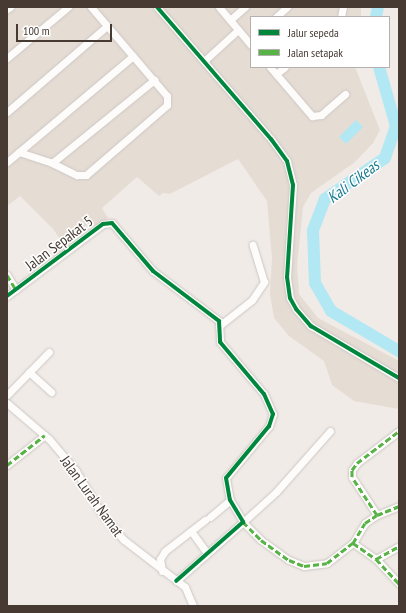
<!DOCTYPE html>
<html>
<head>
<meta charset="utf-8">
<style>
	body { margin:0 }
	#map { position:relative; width:406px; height:613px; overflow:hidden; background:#f0ebe7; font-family:"PT Sans Narrow",sans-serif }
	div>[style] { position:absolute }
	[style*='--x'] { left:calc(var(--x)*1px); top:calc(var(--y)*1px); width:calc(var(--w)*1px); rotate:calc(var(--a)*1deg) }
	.residential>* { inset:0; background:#e5dcd4 }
	.water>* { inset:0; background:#b2e8f3; transform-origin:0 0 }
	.river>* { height:12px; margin:-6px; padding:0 6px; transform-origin:6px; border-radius:6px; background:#b2e8f3 }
	.roads { filter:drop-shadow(0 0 1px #ccc7c3) drop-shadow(0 0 1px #ccc7c3) }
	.street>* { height:7px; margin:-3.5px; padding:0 3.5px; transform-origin:3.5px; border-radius:3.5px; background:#fdfcfb }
	.quiet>* { height:3px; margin-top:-1.5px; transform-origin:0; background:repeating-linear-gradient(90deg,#57b346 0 6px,transparent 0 9px) }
	.cycleway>* { height:4px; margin:-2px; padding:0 2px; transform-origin:2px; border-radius:2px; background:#00873e }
	span { translate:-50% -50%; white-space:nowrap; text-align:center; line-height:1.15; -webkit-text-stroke:3px #fff; paint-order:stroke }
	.street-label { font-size:15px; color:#463a33 }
	.water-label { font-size:16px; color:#1d7c92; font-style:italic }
	.frame { position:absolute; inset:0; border:8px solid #463a33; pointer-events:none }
	.legend { position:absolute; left:250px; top:16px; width:140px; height:52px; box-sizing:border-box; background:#fff; border:1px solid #b5b0ad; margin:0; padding:5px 7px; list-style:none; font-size:12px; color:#463a33 }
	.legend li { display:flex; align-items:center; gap:8px; height:20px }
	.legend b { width:20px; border:1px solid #b5b0ad }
	.scale { position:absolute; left:16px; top:24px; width:96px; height:18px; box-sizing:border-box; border:2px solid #463a33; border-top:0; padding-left:5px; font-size:12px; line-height:14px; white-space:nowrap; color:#463a33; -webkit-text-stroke:3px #fff; paint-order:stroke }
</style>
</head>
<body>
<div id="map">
	<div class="residential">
		<div style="clip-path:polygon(7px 7px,361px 7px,361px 17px,251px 17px,251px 67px,355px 67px,380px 130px,373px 143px,355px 162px,311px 193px,303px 207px,297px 266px,299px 294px,318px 318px,399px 361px,399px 409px,354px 401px,332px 385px,324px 361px,289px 336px,274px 318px,270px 294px,272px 258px,267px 201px,238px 159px,170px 194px,163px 193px,159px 196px,137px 177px,102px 208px,108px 218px,97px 227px,92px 222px,65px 246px,53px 229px,20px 196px,7px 206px)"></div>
	</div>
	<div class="water">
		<div style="left:356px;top:120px;width:10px;height:24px;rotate:45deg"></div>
	</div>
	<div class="river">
		<div style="--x:376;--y:17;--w:10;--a:-79"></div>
		<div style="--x:379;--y:67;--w:61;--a:73.9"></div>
		<div style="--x:396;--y:126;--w:34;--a:109"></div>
		<div style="--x:385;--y:158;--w:73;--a:145.7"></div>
		<div style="--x:325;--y:199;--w:34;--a:111"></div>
		<div style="--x:313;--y:231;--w:52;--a:87.8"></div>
		<div style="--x:315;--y:283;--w:32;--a:60"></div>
		<div style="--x:331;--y:311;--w:79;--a:30.5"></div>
	</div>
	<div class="roads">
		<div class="street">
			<div style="--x:157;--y:7;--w:174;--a:49.2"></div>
			<div style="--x:271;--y:139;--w:27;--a:54"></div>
			<div style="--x:287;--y:161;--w:25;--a:76"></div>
			<div style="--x:293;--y:185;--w:92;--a:93.7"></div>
			<div style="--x:287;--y:277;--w:21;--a:82"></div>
			<div style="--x:290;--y:298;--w:13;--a:61"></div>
			<div style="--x:296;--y:309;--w:23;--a:49"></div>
			<div style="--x:311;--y:326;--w:102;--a:30.6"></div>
			<div style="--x:219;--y:7;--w:50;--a:49.9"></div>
			<div style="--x:7;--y:9;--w:4;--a:-34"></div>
			<div style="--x:276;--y:17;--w:15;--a:-42"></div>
			<div style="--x:341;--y:17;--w:10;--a:-79"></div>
			<div style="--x:230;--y:20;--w:20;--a:-41"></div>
			<div style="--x:7;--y:58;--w:80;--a:-39.9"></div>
			<div style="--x:204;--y:61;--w:46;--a:-42.4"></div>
			<div style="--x:270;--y:67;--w:65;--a:49.4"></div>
			<div style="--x:312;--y:116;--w:9;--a:-6"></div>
			<div style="--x:321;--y:115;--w:32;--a:-41"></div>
			<div style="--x:276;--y:74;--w:11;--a:-38"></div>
			<div style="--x:7;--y:112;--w:132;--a:-40.7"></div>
			<div style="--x:19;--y:152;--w:149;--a:-40.1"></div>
			<div style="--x:7;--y:162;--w:16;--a:-40"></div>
			<div style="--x:19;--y:152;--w:35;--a:18"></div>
			<div style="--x:52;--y:163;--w:28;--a:26"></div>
			<div style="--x:77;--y:175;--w:9;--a:0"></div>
			<div style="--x:86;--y:175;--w:107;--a:-40.8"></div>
			<div style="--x:167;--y:105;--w:9;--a:-90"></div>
			<div style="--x:167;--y:96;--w:117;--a:-130.5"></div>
			<div style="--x:52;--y:163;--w:132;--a:-39.1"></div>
			<div style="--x:7;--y:275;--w:17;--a:59"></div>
			<div style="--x:7;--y:296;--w:120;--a:-36.9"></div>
			<div style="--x:103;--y:224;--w:9;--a:-6"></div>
			<div style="--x:112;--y:223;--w:63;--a:49.5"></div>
			<div style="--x:153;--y:271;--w:83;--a:37.1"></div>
			<div style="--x:219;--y:321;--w:21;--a:87"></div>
			<div style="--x:220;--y:342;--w:68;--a:49.8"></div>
			<div style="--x:264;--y:394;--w:22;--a:66"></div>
			<div style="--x:273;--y:414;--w:13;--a:108"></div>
			<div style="--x:269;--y:426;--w:67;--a:129.6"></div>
			<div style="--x:226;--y:478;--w:22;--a:80"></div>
			<div style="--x:230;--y:500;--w:26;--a:59"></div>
			<div style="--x:243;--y:522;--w:89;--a:138.6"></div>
			<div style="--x:219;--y:326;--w:42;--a:-38.2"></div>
			<div style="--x:252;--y:300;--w:22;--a:-56"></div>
			<div style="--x:264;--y:282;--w:39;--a:-107"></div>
			<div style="--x:29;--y:372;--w:30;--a:42"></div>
			<div style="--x:7;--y:395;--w:60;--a:-45.7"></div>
			<div style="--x:7;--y:403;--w:55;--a:40.6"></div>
			<div style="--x:49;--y:439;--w:42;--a:49.8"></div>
			<div style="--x:76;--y:471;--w:49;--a:59.2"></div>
			<div style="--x:101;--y:513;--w:35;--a:50"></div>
			<div style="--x:124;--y:540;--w:77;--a:37.6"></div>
			<div style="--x:185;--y:587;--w:21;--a:67"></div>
			<div style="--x:330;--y:431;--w:81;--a:131.5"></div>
			<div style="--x:276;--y:492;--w:45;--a:137.7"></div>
			<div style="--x:243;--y:522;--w:25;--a:45"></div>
			<div style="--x:261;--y:540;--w:34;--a:36"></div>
			<div style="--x:289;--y:560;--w:16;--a:22"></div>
			<div style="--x:304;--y:566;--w:23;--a:-7"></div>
			<div style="--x:327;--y:563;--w:33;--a:-38"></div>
			<div style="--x:353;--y:543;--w:28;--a:35"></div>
			<div style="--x:376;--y:559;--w:34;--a:47"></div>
			<div style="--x:7;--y:465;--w:48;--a:-38.3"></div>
			<div style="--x:377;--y:515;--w:24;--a:-22"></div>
			<div style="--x:210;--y:517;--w:26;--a:-40"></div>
			<div style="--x:191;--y:531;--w:24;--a:54"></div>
			<div style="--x:353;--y:543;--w:23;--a:-59"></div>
			<div style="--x:365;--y:523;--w:14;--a:-34"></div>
			<div style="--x:377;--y:515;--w:45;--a:-123.3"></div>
			<div style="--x:352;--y:477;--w:7;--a:-90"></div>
			<div style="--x:352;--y:470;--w:9;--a:-54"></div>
			<div style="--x:357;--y:463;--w:53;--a:-37.3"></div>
			<div style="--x:376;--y:559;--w:26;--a:-29"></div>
			<div style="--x:162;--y:571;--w:12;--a:-99"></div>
			<div style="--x:160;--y:559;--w:9;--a:-58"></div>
			<div style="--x:165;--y:551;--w:51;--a:-37.8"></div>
		</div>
	</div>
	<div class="quiet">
		<div style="--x:7;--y:275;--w:17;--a:59"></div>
		<div style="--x:7;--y:465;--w:48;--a:-38.3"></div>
		<div style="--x:377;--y:515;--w:24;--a:-22"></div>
		<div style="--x:243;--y:522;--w:25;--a:45"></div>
		<div style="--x:261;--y:540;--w:34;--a:36"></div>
		<div style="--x:289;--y:560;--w:16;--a:22"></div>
		<div style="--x:304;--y:566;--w:23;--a:-7"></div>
		<div style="--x:327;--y:563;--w:33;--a:-38"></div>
		<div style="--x:353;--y:543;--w:28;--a:35"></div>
		<div style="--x:376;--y:559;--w:34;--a:47"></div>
		<div style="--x:353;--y:543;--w:23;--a:-59"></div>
		<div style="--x:365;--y:523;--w:14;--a:-34"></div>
		<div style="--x:377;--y:515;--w:45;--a:-123.3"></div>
		<div style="--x:352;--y:477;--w:7;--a:-90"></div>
		<div style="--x:352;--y:470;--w:9;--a:-54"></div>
		<div style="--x:357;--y:463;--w:53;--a:-37.3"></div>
		<div style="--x:376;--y:559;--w:26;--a:-29"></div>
	</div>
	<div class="cycleway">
		<div style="--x:157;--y:7;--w:174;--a:49.2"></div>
		<div style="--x:271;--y:139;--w:27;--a:54"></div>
		<div style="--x:287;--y:161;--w:25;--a:76"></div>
		<div style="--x:293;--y:185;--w:92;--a:93.7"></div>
		<div style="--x:287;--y:277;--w:21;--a:82"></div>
		<div style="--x:290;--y:298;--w:13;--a:61"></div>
		<div style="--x:296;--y:309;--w:23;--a:49"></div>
		<div style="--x:311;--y:326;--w:102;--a:30.6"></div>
		<div style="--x:7;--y:296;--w:120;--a:-36.9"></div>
		<div style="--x:103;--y:224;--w:9;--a:-6"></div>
		<div style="--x:112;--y:223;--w:63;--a:49.5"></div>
		<div style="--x:153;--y:271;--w:83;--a:37.1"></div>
		<div style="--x:219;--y:321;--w:21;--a:87"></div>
		<div style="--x:220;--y:342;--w:68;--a:49.8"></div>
		<div style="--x:264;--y:394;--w:22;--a:66"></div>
		<div style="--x:273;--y:414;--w:13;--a:108"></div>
		<div style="--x:269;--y:426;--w:67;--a:129.6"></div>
		<div style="--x:226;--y:478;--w:22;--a:80"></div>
		<div style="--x:230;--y:500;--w:26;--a:59"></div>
		<div style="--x:243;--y:522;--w:89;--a:138.6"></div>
	</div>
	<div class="street-label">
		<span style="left:59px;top:243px;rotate:-37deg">Jalan Sepakat 5</span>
		<span style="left:92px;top:496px;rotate:54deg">Jalan Lurah Namat</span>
	</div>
	<div class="water-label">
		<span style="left:353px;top:181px;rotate:-37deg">Kali Cikeas</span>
	</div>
	<div class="frame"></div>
	<ul class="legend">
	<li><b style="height:5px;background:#00873e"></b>Jalur sepeda</li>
	<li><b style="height:5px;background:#57b346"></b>Jalan setapak</li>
	</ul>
	<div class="scale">100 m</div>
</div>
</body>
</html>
